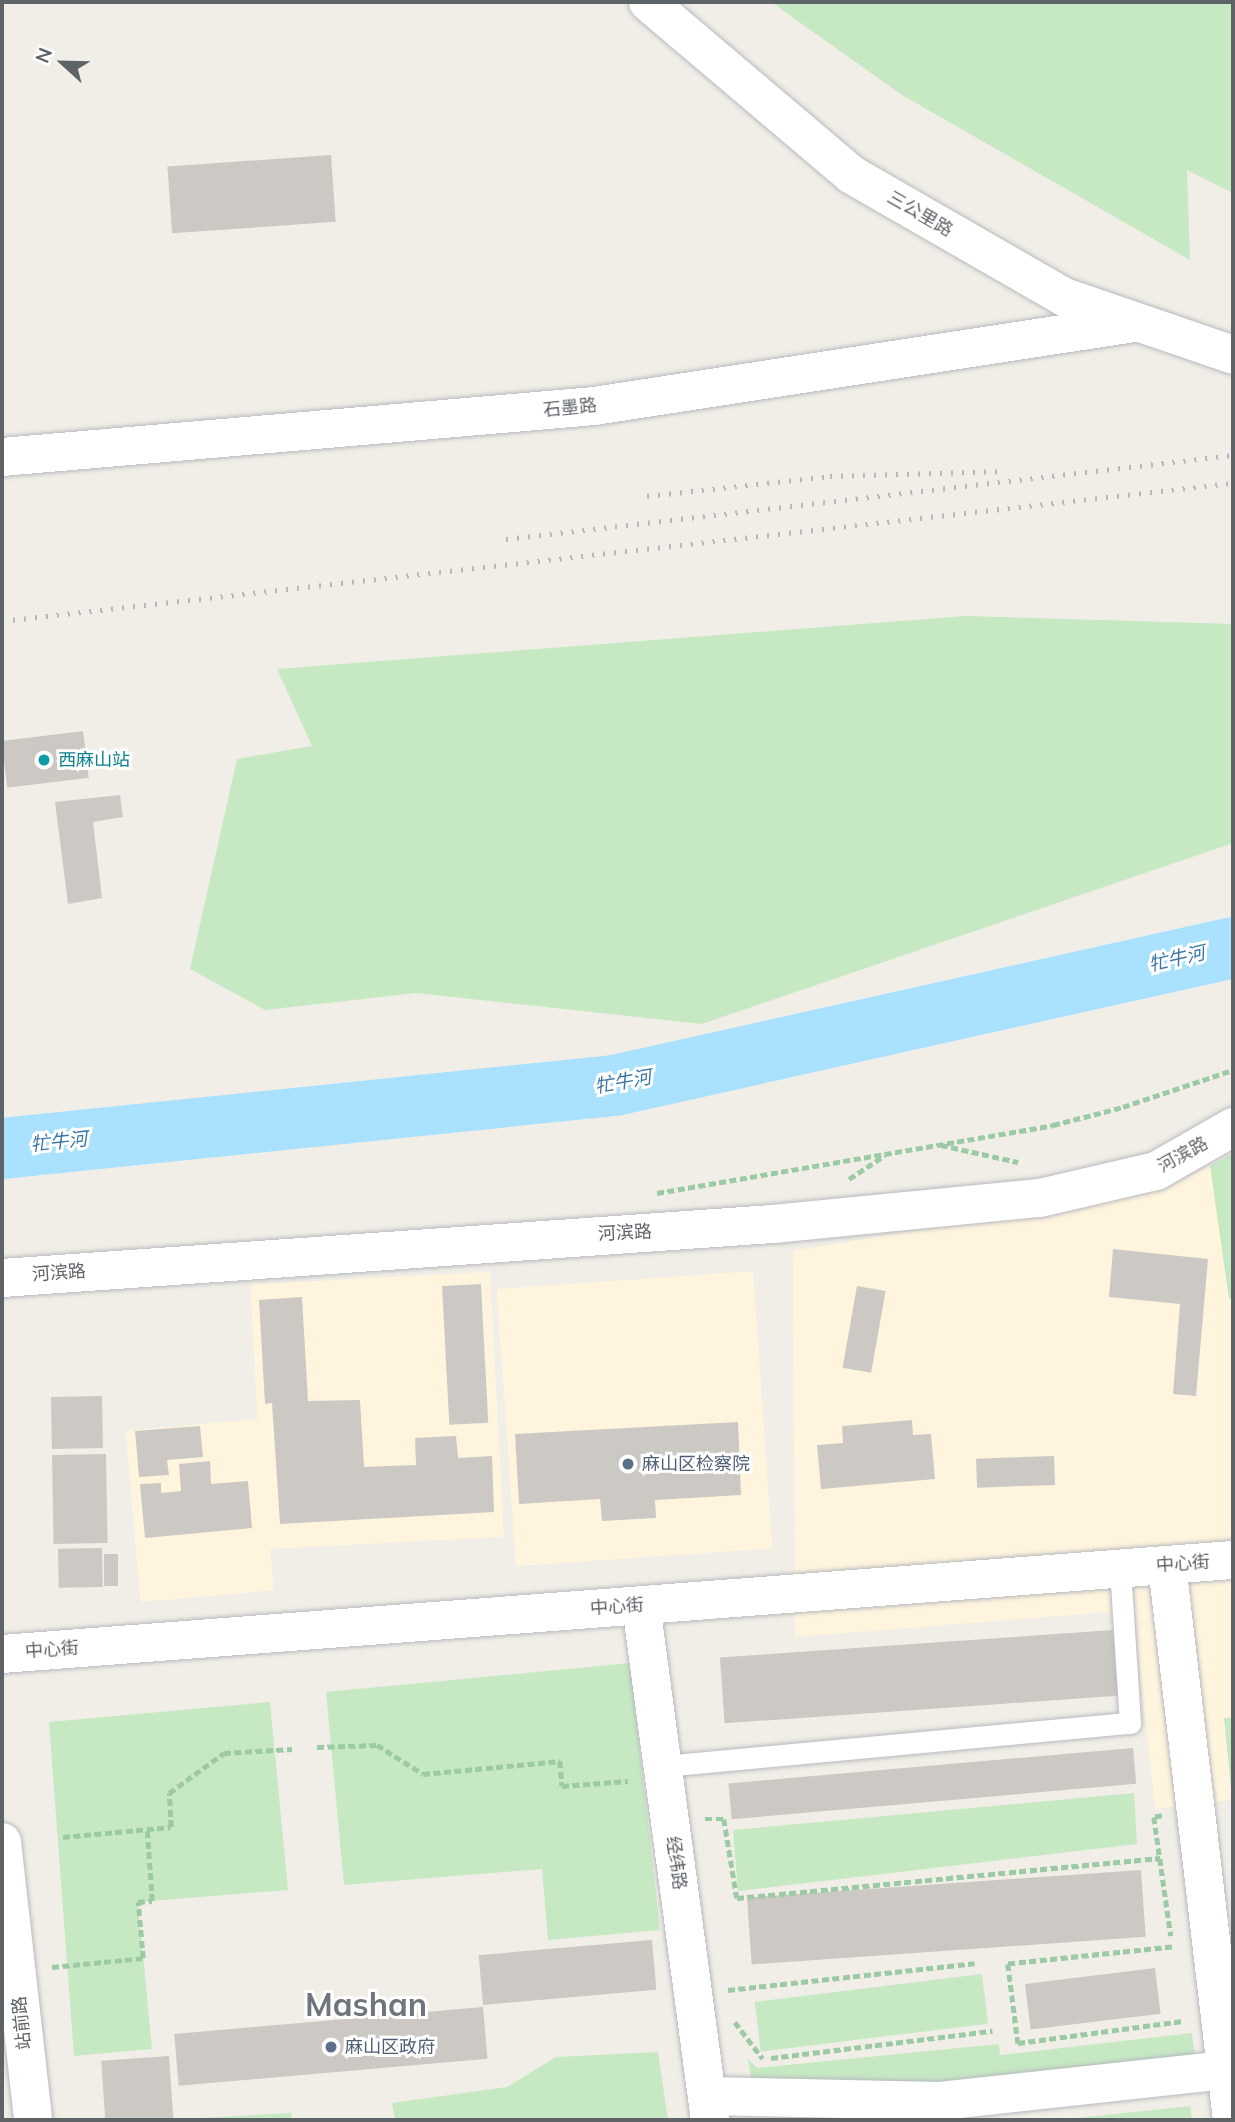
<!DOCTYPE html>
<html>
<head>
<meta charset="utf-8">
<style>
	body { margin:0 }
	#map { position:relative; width:1235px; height:2122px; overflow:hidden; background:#f1eee7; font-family:Mulish,"Noto Sans SC",sans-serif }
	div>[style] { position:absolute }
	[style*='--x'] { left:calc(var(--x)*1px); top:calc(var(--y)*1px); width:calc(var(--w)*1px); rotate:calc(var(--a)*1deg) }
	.commercial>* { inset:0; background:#fff4de; transform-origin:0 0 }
	.green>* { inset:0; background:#c6e9c3; transform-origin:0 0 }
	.river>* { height:61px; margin:-30.5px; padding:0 30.5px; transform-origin:30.5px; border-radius:30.5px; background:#a9e1ff }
	.building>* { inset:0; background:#ccc9c4; transform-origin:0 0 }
	.path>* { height:4.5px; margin-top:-2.25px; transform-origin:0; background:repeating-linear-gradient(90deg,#9ccaa5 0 7px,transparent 0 10.5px) }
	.roads { filter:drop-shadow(0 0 2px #b7babe) drop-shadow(0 0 2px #b7babe) }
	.lane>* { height:21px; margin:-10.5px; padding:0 10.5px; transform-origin:10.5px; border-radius:10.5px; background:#fff }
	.street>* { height:38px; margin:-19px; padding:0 19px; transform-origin:19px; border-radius:19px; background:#fff }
	.secondary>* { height:38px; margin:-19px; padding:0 19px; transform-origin:19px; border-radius:19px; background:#fff }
	.rail>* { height:5px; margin-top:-2.5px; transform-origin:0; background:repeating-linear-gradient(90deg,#b6b7b8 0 2px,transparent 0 11px) }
	.dots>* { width:19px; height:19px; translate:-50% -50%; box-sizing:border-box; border:4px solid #fff; border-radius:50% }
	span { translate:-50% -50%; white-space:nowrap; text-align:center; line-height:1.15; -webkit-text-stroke:6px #fff; paint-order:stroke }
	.street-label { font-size:18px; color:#5e6368 }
	.culture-label { font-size:18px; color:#0d838f }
	.left { translate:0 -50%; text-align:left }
	.service-label { font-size:18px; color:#4e5e75 }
	.water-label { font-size:19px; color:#3b77a4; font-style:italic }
	.town-label { font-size:32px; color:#6f757a; font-weight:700 }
	.frame { position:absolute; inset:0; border:4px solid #5e6368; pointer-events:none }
	.north { position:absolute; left:28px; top:28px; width:70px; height:70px; -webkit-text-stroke:5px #fff; paint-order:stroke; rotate:292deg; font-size:19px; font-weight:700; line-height:28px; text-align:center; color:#5e6368 }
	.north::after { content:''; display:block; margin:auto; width:24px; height:32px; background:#5e6368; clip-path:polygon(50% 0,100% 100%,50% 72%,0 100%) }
</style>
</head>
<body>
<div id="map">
	<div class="commercial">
		<div style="clip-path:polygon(1233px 1153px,1233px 1800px,1155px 1809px,1134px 1610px,795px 1637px,793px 1251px,1169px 1188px)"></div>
		<div style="left:753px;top:1271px;width:278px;height:257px;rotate:86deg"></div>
		<div style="left:490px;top:1272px;width:265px;height:240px;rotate:87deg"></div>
		<div style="left:259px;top:1419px;width:172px;height:134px;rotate:85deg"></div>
	</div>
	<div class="green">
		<div style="clip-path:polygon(771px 2px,1233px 2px,1233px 193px,1187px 170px,1190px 260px,902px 95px)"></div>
		<div style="clip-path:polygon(965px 616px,1233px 624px,1233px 843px,702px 1024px,416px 993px,265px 1010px,190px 969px,237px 759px,312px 746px,277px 669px)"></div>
		<div style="clip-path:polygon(1233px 1153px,1233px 1299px,1229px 1299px,1210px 1166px)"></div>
		<div style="clip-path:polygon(630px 1663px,660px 1930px,548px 1940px,542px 1869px,344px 1885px,326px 1692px)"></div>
		<div style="clip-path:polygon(270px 1702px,288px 1890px,138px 1902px,152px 2049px,74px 2056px,49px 1722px)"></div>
		<div style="clip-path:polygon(1233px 1717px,1233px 1809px,1224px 1718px)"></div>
		<div style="clip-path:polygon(1134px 1793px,1137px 1844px,738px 1891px,733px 1830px)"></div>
		<div style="left:982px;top:1974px;width:50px;height:229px;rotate:83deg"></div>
		<div style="clip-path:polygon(1192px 2033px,1195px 2060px,965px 2089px,753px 2091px,748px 2059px,757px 2068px,999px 2044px,1000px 2055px)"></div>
		<div style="clip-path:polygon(658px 2052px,668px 2120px,395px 2120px,392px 2103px,507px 2087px,556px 2057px)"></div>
		<div style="clip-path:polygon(1190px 2106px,1192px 2120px,1059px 2120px)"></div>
		<div style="clip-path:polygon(291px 2113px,292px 2120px,202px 2120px,202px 2118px)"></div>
	</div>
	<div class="river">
		<div style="--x:2;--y:1148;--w:615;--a:-5.88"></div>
		<div style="--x:614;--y:1085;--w:634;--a:-12.57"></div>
	</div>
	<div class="building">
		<div style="left:331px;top:155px;width:67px;height:164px;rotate:86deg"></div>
		<div style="left:83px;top:731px;width:47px;height:82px;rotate:83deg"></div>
		<div style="clip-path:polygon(120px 795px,123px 817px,93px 822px,102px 898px,68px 904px,55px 802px)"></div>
		<div style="clip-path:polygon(1113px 1249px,1208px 1259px,1196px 1396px,1173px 1394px,1180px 1304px,1109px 1297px)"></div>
		<div style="left:481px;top:1284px;width:139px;height:39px;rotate:87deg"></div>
		<div style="left:857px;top:1286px;width:29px;height:83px;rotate:10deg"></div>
		<div style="clip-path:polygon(302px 1297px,308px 1401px,360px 1400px,364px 1467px,416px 1465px,415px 1438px,456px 1436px,458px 1458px,492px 1456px,494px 1512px,280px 1524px,272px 1403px,265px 1404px,259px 1300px)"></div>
		<div style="left:102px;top:1396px;width:52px;height:51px;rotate:89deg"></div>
		<div style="clip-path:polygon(912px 1420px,913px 1435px,931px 1434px,935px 1479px,821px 1489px,817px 1445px,843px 1443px,842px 1426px)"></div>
		<div style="clip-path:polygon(738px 1422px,741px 1495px,655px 1500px,656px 1518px,602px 1521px,600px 1499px,519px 1504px,515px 1434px)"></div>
		<div style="clip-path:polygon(200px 1426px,203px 1457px,167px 1460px,169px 1475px,139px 1477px,135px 1431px)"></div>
		<div style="left:106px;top:1454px;width:89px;height:54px;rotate:89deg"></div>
		<div style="left:1054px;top:1456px;width:29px;height:78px;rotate:88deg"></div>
		<div style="clip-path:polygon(210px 1461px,211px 1484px,248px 1481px,252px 1528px,145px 1538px,140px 1484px,161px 1483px,161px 1493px,181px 1491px,179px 1464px)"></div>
		<div style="left:102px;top:1548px;width:39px;height:44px;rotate:89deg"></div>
		<div style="left:104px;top:1554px;width:14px;height:32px"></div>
		<div style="left:1113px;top:1630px;width:66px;height:394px;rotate:86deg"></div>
		<div style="left:1133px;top:1748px;width:36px;height:406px;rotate:85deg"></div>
		<div style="left:1141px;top:1870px;width:67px;height:395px;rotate:86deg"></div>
		<div style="left:652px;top:1940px;width:50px;height:174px;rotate:85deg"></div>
		<div style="left:1155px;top:1968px;width:46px;height:131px;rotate:83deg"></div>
		<div style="left:483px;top:2007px;width:52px;height:310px;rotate:85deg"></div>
		<div style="left:169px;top:2056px;width:64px;height:68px;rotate:86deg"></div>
	</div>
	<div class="path">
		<div style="--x:941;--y:1145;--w:79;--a:12.4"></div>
		<div style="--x:849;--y:1179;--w:43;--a:-33.7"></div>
		<div style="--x:657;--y:1193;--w:402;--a:-9.7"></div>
		<div style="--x:1053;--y:1125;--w:72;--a:-14.4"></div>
		<div style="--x:1123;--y:1107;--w:116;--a:-18.6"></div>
		<div style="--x:317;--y:1747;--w:60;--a:-1.9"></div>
		<div style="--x:377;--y:1745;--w:54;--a:32.2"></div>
		<div style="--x:423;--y:1774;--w:138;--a:-5.4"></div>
		<div style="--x:560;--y:1761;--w:25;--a:85"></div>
		<div style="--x:562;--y:1786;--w:66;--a:-4.3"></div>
		<div style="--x:1162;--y:1816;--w:8;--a:173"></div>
		<div style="--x:1154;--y:1817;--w:120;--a:81.9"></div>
		<div style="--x:705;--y:1819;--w:19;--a:0"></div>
		<div style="--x:724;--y:1819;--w:80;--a:80.7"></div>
		<div style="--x:737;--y:1898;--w:425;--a:-5.4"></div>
		<div style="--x:63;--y:1837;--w:108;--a:-5.3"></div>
		<div style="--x:171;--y:1827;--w:34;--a:-93"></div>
		<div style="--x:169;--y:1793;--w:68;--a:-36"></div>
		<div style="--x:224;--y:1753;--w:68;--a:-3.4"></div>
		<div style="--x:1172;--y:1947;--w:165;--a:174.1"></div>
		<div style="--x:1008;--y:1964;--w:80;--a:82.8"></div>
		<div style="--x:1018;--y:2043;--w:166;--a:-7.6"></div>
		<div style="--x:52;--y:1967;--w:91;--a:-5.6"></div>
		<div style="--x:143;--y:1958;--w:56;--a:-95.1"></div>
		<div style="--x:138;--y:1902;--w:14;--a:-4"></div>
		<div style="--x:152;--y:1901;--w:72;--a:-94"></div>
		<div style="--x:728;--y:1990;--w:248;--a:-6.2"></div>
		<div style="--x:735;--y:2022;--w:46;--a:52.9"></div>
		<div style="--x:771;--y:2058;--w:223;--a:-7"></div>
	</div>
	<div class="roads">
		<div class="lane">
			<div style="--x:663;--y:1766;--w:469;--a:-5.3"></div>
			<div style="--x:1130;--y:1723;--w:154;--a:-93.7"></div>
		</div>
		<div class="street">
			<div style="--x:2;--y:457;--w:594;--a:-4.92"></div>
			<div style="--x:594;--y:406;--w:546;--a:-8.74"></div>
			<div style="--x:2;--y:1278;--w:773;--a:-4.01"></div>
			<div style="--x:773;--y:1224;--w:268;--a:-5.6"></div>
			<div style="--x:1040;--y:1198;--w:119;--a:-13.1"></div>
			<div style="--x:1156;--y:1171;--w:89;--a:-29.7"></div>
			<div style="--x:1167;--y:1565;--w:559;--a:83.32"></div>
			<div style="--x:641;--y:1605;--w:520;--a:82.37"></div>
			<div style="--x:707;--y:2096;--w:233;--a:1.2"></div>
			<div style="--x:940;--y:2101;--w:288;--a:-6.2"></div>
		</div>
		<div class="secondary">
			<div style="--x:648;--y:2;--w:267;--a:40.3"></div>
			<div style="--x:852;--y:175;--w:245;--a:29.9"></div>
			<div style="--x:1064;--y:297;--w:179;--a:18.9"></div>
			<div style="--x:2;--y:1654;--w:1235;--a:-4.37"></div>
			<div style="--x:2;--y:1842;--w:280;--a:83.6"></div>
		</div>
	</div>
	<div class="rail">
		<div style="--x:647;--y:496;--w:184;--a:-6.2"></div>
		<div style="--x:830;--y:476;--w:176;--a:-1.6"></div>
		<div style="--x:506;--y:539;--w:732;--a:-6.59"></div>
		<div style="--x:2;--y:621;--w:1239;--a:-6.4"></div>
	</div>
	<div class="dots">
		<div style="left:44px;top:760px;background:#0f9aa8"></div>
		<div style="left:628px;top:1464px;background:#5c6f8a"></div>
		<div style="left:331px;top:2047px;background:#5c6f8a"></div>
	</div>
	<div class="street-label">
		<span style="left:920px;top:214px;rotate:30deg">三公里路</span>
		<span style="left:570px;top:408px;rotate:-6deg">石墨路</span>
		<span style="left:1183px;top:1155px;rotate:-29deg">河滨路</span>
		<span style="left:625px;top:1233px;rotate:-3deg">河滨路</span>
		<span style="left:59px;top:1273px;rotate:-4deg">河滨路</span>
		<span style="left:1183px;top:1564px;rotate:-4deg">中心街</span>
		<span style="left:617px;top:1607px;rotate:-4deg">中心街</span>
		<span style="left:52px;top:1650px;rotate:-4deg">中心街</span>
		<span style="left:676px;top:1863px;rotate:82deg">经纬路</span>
		<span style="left:22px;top:2023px;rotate:-96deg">站前路</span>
	</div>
	<div class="culture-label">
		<span class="left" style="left:58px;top:760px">西麻山站</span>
	</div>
	<div class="service-label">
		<span class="left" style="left:642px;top:1464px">麻山区检察院</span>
		<span class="left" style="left:345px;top:2047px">麻山区政府</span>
	</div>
	<div class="water-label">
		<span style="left:1177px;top:959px;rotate:-13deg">牤牛河</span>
		<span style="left:623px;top:1082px;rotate:-10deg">牤牛河</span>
		<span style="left:59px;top:1142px;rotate:-6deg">牤牛河</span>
	</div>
	<div class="town-label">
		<span style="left:366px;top:2004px">Mashan</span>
	</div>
	<div class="frame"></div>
	<div class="north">N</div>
</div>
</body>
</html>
